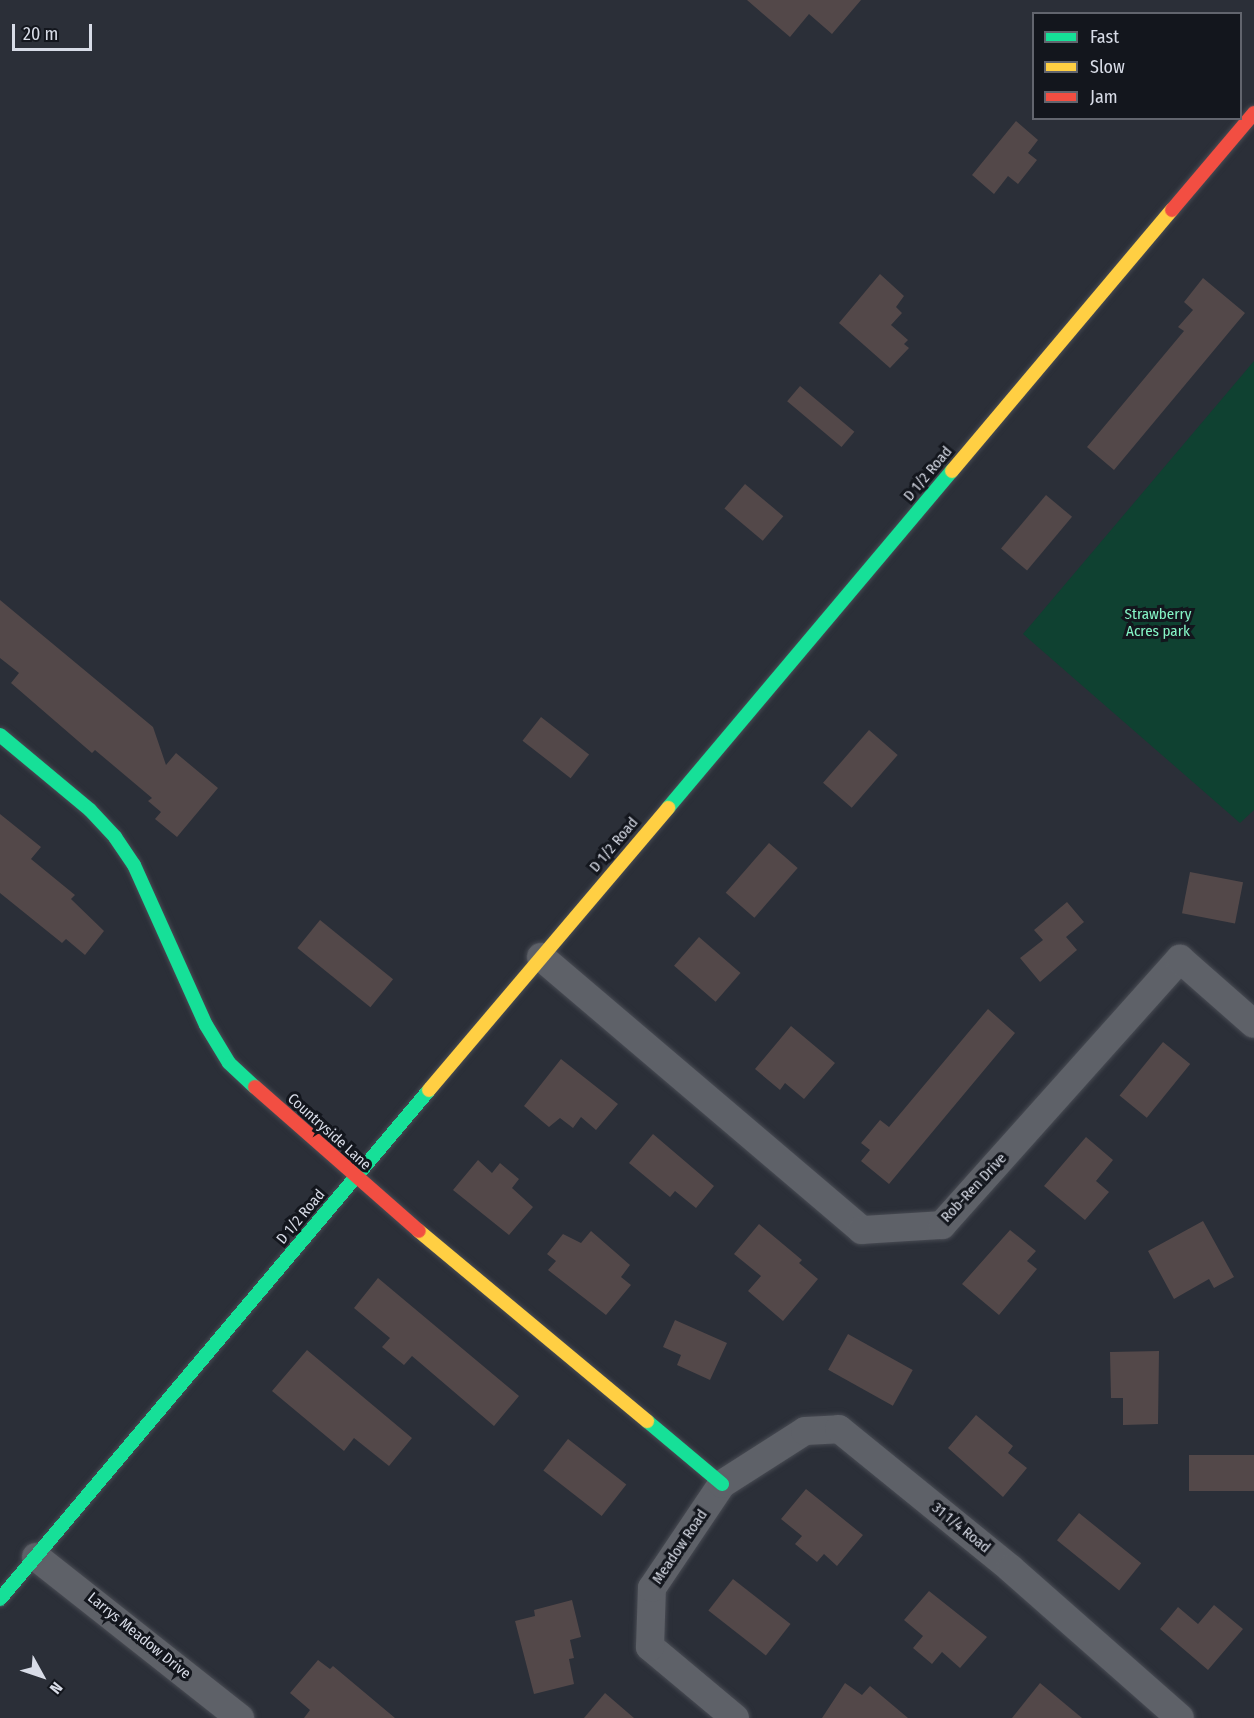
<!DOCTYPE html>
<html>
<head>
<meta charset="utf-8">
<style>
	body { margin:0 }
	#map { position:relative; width:1254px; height:1718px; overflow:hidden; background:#2b2f38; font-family:"Fira Sans Condensed",sans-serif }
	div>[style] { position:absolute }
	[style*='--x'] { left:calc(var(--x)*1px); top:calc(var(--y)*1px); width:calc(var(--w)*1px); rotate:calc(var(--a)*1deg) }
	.green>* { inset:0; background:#0f4131 }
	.building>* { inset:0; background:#534849; transform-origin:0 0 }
	.roads { filter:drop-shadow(0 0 2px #484b53) drop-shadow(0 0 2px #484b53) }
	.street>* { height:28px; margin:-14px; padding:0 14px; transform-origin:14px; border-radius:14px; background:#5e6168 }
	.fast>* { height:14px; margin:-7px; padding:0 7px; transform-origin:7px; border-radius:7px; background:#16e098 }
	.slow>* { height:14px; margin:-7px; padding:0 7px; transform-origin:7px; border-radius:7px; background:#ffcf43 }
	.jam>* { height:14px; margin:-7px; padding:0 7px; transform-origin:7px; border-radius:7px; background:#f24e42 }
	span { translate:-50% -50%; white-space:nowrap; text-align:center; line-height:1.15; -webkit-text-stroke:6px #13161d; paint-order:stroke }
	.street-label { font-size:15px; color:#d8dce7 }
	.park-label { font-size:15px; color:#85f5c6 }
	.legend { position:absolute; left:1032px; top:12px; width:210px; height:108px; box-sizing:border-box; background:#13161d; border:2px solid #62656e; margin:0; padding:8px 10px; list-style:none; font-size:18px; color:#d8dce7 }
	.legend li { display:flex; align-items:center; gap:12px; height:30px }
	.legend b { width:30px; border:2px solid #62656e }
	.north { position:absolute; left:12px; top:1646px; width:60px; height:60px; -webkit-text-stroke:4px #13161d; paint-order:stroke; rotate:130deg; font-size:16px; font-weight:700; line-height:24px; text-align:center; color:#d8dce7 }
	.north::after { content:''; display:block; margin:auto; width:21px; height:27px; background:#d8dce7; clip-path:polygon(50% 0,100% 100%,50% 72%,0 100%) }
	.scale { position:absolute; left:12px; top:24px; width:80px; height:27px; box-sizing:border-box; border:3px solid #d8dce7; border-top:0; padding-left:8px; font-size:18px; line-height:21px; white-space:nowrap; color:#d8dce7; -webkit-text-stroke:4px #13161d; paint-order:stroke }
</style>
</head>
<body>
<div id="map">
	<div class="green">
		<div style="clip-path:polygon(1254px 361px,1254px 810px,1240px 823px,1023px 634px)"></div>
	</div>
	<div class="building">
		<div style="clip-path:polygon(747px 0,861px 0,832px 34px,809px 14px,790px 37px)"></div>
		<div style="clip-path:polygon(1016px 121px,1038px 140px,1028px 153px,1037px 160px,1018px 184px,1008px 176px,994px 194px,972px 175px)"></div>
		<div style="clip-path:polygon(880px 274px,904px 296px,896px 307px,902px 313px,891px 325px,908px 340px,904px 344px,909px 348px,890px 368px,839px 323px)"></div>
		<div style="clip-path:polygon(1203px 278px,1245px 313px,1114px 470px,1087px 447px,1184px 331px,1178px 327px,1193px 310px,1184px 302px)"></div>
		<div style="left:800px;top:386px;width:71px;height:20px;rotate:40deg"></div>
		<div style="left:745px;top:484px;width:50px;height:32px;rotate:40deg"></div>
		<div style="left:1046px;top:495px;width:34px;height:70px;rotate:40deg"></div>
		<div style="clip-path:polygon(0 600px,153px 727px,166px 765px,176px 753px,218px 788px,177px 837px,155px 819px,161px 812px,148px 801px,152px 798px,95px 750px,92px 753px,11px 683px,19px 673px,0 658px)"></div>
		<div style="left:541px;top:717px;width:61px;height:30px;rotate:38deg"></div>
		<div style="left:869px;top:730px;width:38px;height:70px;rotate:41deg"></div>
		<div style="clip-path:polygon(0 814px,41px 847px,31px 859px,75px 895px,71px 899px,104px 931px,85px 955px,66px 939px,62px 943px,0 893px)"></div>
		<div style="left:769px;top:843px;width:38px;height:66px;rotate:41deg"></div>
		<div style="left:1190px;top:872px;width:54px;height:42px;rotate:11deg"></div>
		<div style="clip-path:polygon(1067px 902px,1084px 922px,1066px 937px,1077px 950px,1040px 982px,1020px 958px,1043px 940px,1034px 930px)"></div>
		<div style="left:320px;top:920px;width:94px;height:36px;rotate:39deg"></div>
		<div style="left:699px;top:937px;width:55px;height:38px;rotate:41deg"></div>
		<div style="clip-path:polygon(988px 1009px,1015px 1033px,889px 1184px,861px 1161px,870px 1150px,861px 1143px,880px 1120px,889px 1127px)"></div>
		<div style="clip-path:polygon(791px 1026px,835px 1063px,804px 1099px,785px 1083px,780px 1090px,755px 1069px)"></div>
		<div style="left:1163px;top:1042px;width:35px;height:69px;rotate:39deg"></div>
		<div style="clip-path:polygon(561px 1059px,618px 1104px,596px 1130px,581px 1117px,573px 1128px,560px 1118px,549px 1127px,524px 1106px)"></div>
		<div style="clip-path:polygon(653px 1134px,714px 1186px,696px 1208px,675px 1191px,670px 1197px,629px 1163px)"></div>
		<div style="clip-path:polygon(1086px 1137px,1113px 1160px,1096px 1181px,1109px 1192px,1085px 1220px,1044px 1186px)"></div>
		<div style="clip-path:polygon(478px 1160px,492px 1173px,500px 1163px,519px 1179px,512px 1188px,533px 1207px,509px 1235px,453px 1190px)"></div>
		<div style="clip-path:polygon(1203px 1221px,1234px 1277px,1214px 1288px,1209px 1279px,1174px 1299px,1148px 1251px)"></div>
		<div style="clip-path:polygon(759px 1224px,802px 1260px,799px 1263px,818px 1279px,783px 1321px,748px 1291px,761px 1276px,734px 1254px)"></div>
		<div style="clip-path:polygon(1010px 1230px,1036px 1251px,1027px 1261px,1037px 1269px,999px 1315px,962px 1284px)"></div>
		<div style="clip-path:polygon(591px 1231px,630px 1265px,621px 1277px,631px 1285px,606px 1315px,548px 1270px,556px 1261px,547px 1254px,563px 1234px,581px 1243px)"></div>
		<div style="clip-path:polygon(378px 1278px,519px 1396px,494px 1426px,412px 1356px,404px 1365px,382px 1347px,390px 1338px,354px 1308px)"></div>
		<div style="clip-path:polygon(675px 1320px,727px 1343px,710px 1380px,677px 1365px,681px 1355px,663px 1347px)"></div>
		<div style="left:848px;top:1334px;width:74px;height:41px;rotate:29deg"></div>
		<div style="clip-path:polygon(307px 1350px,412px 1438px,389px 1466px,354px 1438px,344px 1451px,272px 1391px)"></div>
		<div style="clip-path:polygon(1159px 1351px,1158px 1424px,1123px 1425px,1123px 1398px,1111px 1398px,1110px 1352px)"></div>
		<div style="clip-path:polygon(976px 1415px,1013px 1446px,1008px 1453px,1027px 1468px,1003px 1497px,948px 1448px)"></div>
		<div style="left:568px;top:1439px;width:74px;height:40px;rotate:38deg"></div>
		<div style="left:1254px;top:1455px;width:36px;height:65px;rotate:90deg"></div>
		<div style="clip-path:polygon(806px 1489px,863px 1535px,837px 1566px,824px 1554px,817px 1562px,795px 1544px,802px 1536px,781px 1519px)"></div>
		<div style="left:1079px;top:1513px;width:80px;height:35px;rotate:39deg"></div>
		<div style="left:733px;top:1579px;width:73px;height:40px;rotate:38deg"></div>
		<div style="clip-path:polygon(929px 1591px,987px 1637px,960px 1668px,942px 1652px,932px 1664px,913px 1648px,923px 1636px,904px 1620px)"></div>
		<div style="clip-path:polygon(572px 1600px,581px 1637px,570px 1640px,574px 1658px,569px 1659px,574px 1684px,534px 1694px,515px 1621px,535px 1616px,534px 1610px)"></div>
		<div style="clip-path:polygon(1214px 1605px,1243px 1629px,1208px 1670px,1160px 1629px,1178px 1607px,1198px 1624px)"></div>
		<div style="clip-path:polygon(318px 1660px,330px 1669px,333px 1666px,395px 1718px,304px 1718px,310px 1710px,290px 1693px)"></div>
		<div style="clip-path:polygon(845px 1683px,862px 1695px,870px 1686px,908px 1718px,822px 1718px)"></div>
		<div style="clip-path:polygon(1040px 1683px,1082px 1718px,1012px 1718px)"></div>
		<div style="clip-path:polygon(605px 1693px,634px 1718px,584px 1718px)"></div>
	</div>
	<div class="roads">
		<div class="street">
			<div style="--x:541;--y:957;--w:421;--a:40.4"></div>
			<div style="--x:862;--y:1230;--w:80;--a:-3.6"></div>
			<div style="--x:942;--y:1225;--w:357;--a:-48.2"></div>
			<div style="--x:1180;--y:959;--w:98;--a:41.3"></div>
			<div style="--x:36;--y:1557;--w:260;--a:38.3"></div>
			<div style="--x:735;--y:1718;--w:111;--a:-140.1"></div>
			<div style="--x:650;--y:1647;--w:59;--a:-88.1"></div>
			<div style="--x:652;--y:1588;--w:125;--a:-56.1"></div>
			<div style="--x:722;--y:1484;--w:98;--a:-32.6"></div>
			<div style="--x:805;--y:1431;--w:34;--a:-3"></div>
			<div style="--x:839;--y:1429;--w:222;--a:39.1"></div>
			<div style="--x:1011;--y:1569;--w:225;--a:41.4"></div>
		</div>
		<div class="fast">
			<div style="--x:0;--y:735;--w:117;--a:39.8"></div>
			<div style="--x:90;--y:810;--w:37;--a:47"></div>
			<div style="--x:115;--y:837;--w:34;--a:56"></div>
			<div style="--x:134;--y:865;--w:175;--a:65.8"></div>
			<div style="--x:206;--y:1025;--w:44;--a:58.8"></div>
			<div style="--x:229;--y:1063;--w:35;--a:43"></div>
			<div style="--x:668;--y:808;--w:441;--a:-49.9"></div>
			<div style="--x:647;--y:1421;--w:98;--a:40"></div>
			<div style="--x:0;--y:1599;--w:666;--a:-49.87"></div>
		</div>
		<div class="slow">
			<div style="--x:952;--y:471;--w:341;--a:-49.9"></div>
			<div style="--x:429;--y:1090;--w:370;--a:-49.7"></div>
			<div style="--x:419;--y:1231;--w:297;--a:39.8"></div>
		</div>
		<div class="jam">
			<div style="--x:1172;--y:210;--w:127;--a:-49.8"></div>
			<div style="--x:255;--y:1087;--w:218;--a:41.3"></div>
		</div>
	</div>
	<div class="street-label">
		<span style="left:928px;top:474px;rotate:-50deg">D 1/2 Road</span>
		<span style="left:614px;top:845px;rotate:-50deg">D 1/2 Road</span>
		<span style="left:329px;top:1132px;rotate:42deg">Countryside Lane</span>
		<span style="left:974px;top:1188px;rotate:-47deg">Rob-Ren Drive</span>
		<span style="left:301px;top:1217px;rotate:-50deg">D 1/2 Road</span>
		<span style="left:961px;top:1528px;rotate:39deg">31 1/4 Road</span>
		<span style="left:680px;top:1547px;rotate:-56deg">Meadow Road</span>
		<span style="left:139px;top:1636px;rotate:39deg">Larrys Meadow Drive</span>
	</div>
	<div class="park-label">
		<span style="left:1158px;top:623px">Strawberry<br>Acres park</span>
	</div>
	<ul class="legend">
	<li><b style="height:8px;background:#16e098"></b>Fast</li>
	<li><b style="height:8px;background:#ffcf43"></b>Slow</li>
	<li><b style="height:8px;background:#f24e42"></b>Jam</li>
	</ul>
	<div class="north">N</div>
	<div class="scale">20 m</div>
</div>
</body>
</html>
